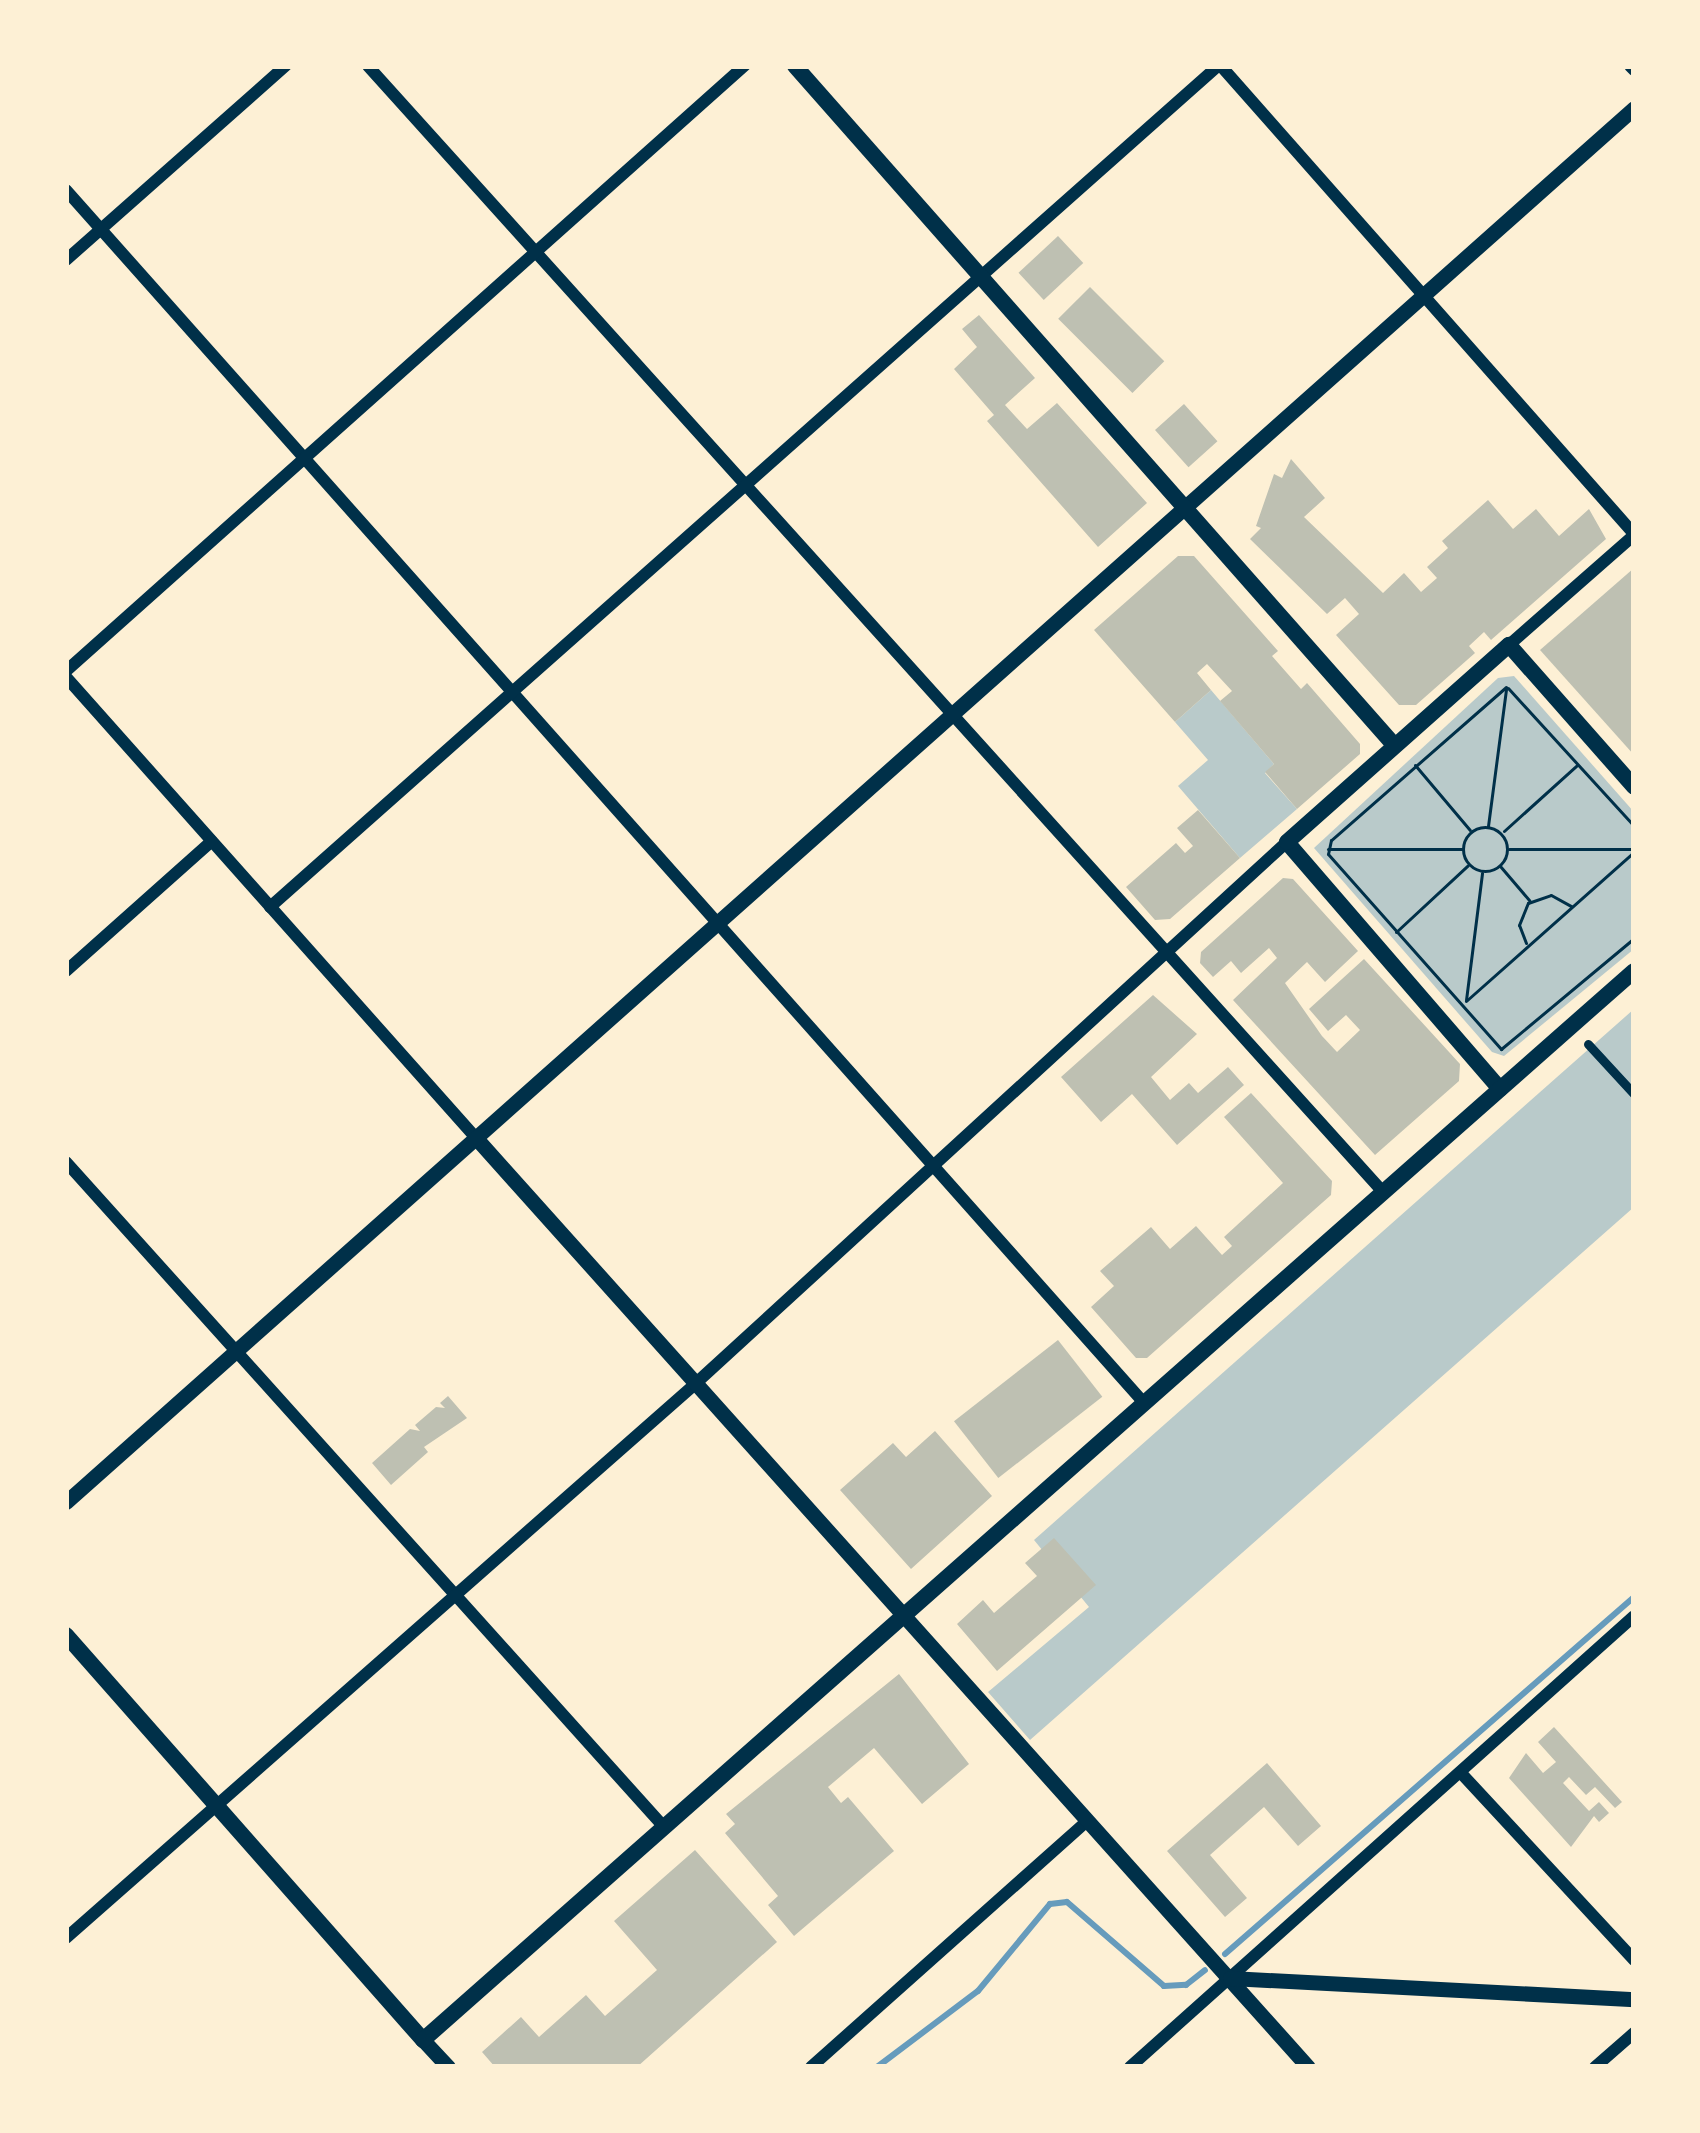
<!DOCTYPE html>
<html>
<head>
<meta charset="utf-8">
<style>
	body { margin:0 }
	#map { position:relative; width:1700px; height:2133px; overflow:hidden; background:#fdf0d5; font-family:Signika,sans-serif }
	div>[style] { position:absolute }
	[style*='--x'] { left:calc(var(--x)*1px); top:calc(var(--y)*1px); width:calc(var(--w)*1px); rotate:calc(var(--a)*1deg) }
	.green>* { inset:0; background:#b9caca }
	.stream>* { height:6px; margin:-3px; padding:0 3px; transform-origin:3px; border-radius:3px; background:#669bbc }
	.building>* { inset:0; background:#bec0b2; transform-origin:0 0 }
	.path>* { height:3px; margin:-1.5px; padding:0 1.5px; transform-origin:1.5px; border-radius:1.5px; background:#003049 }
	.path>.ring { margin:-1.5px; padding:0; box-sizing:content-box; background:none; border:3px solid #003049; border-radius:50% }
	.pedestrian>* { height:9px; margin:-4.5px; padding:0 4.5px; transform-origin:4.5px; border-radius:4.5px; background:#003049 }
	.minor>* { height:12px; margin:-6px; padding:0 6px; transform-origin:6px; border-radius:6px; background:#003049 }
	.tertiary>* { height:15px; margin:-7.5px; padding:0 7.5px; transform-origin:7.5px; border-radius:7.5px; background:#003049 }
	.secondary>* { height:16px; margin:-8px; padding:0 8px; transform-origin:8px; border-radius:8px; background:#003049 }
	span { translate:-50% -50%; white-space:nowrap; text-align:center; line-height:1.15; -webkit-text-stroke:9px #fdf0d5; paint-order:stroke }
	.frame { position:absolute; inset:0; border:69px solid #fdf0d5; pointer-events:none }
</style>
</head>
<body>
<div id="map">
	<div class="green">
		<div style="clip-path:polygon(1514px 676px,1634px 812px,1634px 949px,1504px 1056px,1492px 1052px,1314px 848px,1498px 678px)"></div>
		<div style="clip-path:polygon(1211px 690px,1274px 764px,1265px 773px,1297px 809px,1240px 858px,1178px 786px,1208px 760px,1175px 722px)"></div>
		<div style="clip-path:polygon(1634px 1009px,1634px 1207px,1030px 1740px,988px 1692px,1089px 1607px,1034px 1540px)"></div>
	</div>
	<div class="stream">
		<div style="--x:1225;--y:1954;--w:543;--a:-41.12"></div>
		<div style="--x:877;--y:2067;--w:126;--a:-37"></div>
		<div style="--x:978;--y:1991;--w:113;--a:-50.4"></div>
		<div style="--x:1050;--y:1904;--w:17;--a:-7"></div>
		<div style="--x:1067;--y:1902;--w:128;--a:40.9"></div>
		<div style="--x:1164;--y:1986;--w:22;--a:-3"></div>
		<div style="--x:1186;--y:1985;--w:24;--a:-38"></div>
	</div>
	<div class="building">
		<div style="left:1058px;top:236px;width:37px;height:54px;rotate:47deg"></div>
		<div style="left:1090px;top:287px;width:105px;height:45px;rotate:45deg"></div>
		<div style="clip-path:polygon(979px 315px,1035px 378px,1005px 405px,1027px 429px,1057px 403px,1147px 503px,1098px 547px,987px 421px,994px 415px,954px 369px,977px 347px,962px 329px)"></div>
		<div style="left:1184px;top:404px;width:50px;height:39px;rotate:48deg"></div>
		<div style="clip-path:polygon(1291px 459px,1325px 498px,1304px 517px,1383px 593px,1404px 573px,1421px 592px,1437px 578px,1427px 567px,1448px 548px,1442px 541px,1488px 500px,1513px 529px,1536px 509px,1559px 536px,1589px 509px,1606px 539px,1491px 640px,1484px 632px,1469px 646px,1475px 653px,1416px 705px,1399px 705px,1336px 635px,1359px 614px,1345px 598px,1327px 614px,1250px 539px,1261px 528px,1256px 526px,1274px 474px,1282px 478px)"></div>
		<div style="clip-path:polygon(1178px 556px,1194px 556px,1278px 651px,1272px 656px,1301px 689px,1307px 683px,1360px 744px,1360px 754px,1297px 809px,1265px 772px,1274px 764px,1220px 701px,1232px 691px,1207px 664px,1197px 673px,1211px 690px,1175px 722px,1094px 630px)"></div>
		<div style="clip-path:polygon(1634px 568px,1634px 755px,1540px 650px)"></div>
		<div style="clip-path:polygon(1198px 810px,1240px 858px,1170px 919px,1155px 920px,1126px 887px,1176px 843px,1185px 853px,1193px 846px,1177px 828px)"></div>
		<div style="clip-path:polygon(1283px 878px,1293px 879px,1358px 951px,1325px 982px,1307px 962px,1285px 983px,1322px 1036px,1337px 1052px,1360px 1030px,1346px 1015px,1328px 1031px,1309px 1009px,1364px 959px,1460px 1064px,1459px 1081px,1375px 1155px,1233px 1000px,1277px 958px,1269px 948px,1241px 973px,1231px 961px,1213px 977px,1200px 963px,1201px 952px)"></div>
		<div style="clip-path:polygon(1153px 995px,1197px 1034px,1151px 1077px,1170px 1100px,1189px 1083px,1198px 1093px,1228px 1067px,1244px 1085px,1177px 1145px,1132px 1094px,1101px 1122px,1061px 1077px)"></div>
		<div style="clip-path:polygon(1251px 1093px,1332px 1181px,1331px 1195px,1147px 1358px,1136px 1358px,1091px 1307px,1114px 1286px,1100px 1271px,1151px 1227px,1170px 1249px,1196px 1226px,1222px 1255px,1232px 1246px,1224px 1237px,1283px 1183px,1224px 1117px)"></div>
		<div style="left:1058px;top:1340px;width:72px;height:132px;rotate:52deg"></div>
		<div style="clip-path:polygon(448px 1396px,467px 1418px,424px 1447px,428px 1452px,391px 1485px,372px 1463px,410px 1429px,420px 1431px,415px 1425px,436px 1407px,445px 1408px,440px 1403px)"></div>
		<div style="clip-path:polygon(935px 1431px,992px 1496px,911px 1569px,840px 1490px,893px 1443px,906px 1457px)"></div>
		<div style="clip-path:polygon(1054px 1538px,1096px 1585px,997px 1671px,957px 1624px,983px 1600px,994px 1613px,1037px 1576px,1025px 1563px)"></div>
		<div style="clip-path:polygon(899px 1674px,969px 1764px,922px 1804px,874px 1748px,828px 1787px,841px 1803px,848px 1797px,894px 1851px,794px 1936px,768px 1905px,778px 1896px,725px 1833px,735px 1824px,726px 1814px)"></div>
		<div style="clip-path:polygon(1554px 1727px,1622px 1802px,1615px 1808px,1595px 1787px,1586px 1795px,1569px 1777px,1563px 1783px,1589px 1811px,1599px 1802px,1609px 1813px,1599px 1822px,1594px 1816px,1571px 1847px,1509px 1778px,1526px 1753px,1543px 1773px,1556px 1762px,1538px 1742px)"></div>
		<div style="clip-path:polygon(1267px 1763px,1321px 1826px,1298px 1846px,1264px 1807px,1210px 1855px,1247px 1898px,1225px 1917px,1167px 1851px)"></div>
		<div style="clip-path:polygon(695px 1850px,777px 1942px,637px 2067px,495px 2067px,482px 2052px,521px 2017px,539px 2037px,586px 1995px,605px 2016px,657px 1970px,614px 1921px)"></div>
	</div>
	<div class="path">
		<div style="--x:1506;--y:687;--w:232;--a:138.8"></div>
		<div style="--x:1331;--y:840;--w:14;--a:102"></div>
		<div style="--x:1328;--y:854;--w:261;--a:48.4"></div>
		<div style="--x:1501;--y:1049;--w:173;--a:-39.8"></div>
		<div style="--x:1508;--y:688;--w:187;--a:47.6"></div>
		<div style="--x:1415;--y:765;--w:85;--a:49.8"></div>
		<div style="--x:1488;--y:826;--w:138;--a:-82.5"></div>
		<div class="ring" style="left:1463px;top:827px;width:41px;height:41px"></div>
		<div style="--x:1504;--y:831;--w:98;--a:-42.1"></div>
		<div style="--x:1328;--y:849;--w:135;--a:0"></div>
		<div style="--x:1509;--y:849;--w:125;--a:0"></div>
		<div style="--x:1500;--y:866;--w:45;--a:49.5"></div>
		<div style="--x:1396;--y:932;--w:98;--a:-42.9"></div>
		<div style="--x:1526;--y:943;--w:19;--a:-111"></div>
		<div style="--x:1519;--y:925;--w:24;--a:-68"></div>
		<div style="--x:1528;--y:903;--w:24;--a:-19"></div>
		<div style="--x:1551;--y:895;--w:23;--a:29"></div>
		<div style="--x:1466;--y:1000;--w:128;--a:-82.8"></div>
		<div style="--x:1466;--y:1001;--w:225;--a:-41.6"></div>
	</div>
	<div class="pedestrian">
		<div style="--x:1588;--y:1044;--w:68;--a:47.4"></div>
	</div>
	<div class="minor">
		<div style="--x:368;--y:66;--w:1516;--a:47.97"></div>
		<div style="--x:1221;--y:66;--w:624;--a:48.57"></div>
		<div style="--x:1630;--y:66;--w:6;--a:45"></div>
		<div style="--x:66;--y:190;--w:1623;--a:48.37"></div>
		<div style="--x:66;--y:260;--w:293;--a:-41.5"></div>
		<div style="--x:1509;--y:645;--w:167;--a:-41.3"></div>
		<div style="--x:66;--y:671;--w:909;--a:-41.74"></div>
		<div style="--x:66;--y:677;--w:617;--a:48.35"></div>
		<div style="--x:270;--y:907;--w:1267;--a:-41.58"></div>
		<div style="--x:66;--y:971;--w:195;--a:-41.7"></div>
		<div style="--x:66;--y:1162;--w:894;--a:48.04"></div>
		<div style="--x:1461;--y:1773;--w:255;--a:47.2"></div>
		<div style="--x:66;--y:1938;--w:838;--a:-41.37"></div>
		<div style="--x:695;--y:1384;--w:803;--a:-42.48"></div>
		<div style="--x:811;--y:2067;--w:370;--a:-41.7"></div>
		<div style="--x:1130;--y:2067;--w:676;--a:-41.82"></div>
		<div style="--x:1595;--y:2067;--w:52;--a:-41.1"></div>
	</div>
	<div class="tertiary">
		<div style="--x:476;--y:1138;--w:1247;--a:48.15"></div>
		<div style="--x:66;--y:1502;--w:2098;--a:-41.64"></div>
		<div style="--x:1230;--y:1978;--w:405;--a:3"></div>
		<div style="--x:423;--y:2040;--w:37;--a:47"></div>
	</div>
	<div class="secondary">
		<div style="--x:795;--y:66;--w:905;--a:48.58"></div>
		<div style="--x:1500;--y:1089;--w:326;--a:-130.8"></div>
		<div style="--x:1287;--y:842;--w:297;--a:-41.6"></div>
		<div style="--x:1509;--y:645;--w:189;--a:48.6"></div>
		<div style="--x:66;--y:1635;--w:540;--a:48.6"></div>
		<div style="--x:423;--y:2040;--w:1615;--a:-41.44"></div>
	</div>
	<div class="frame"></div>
</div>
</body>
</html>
